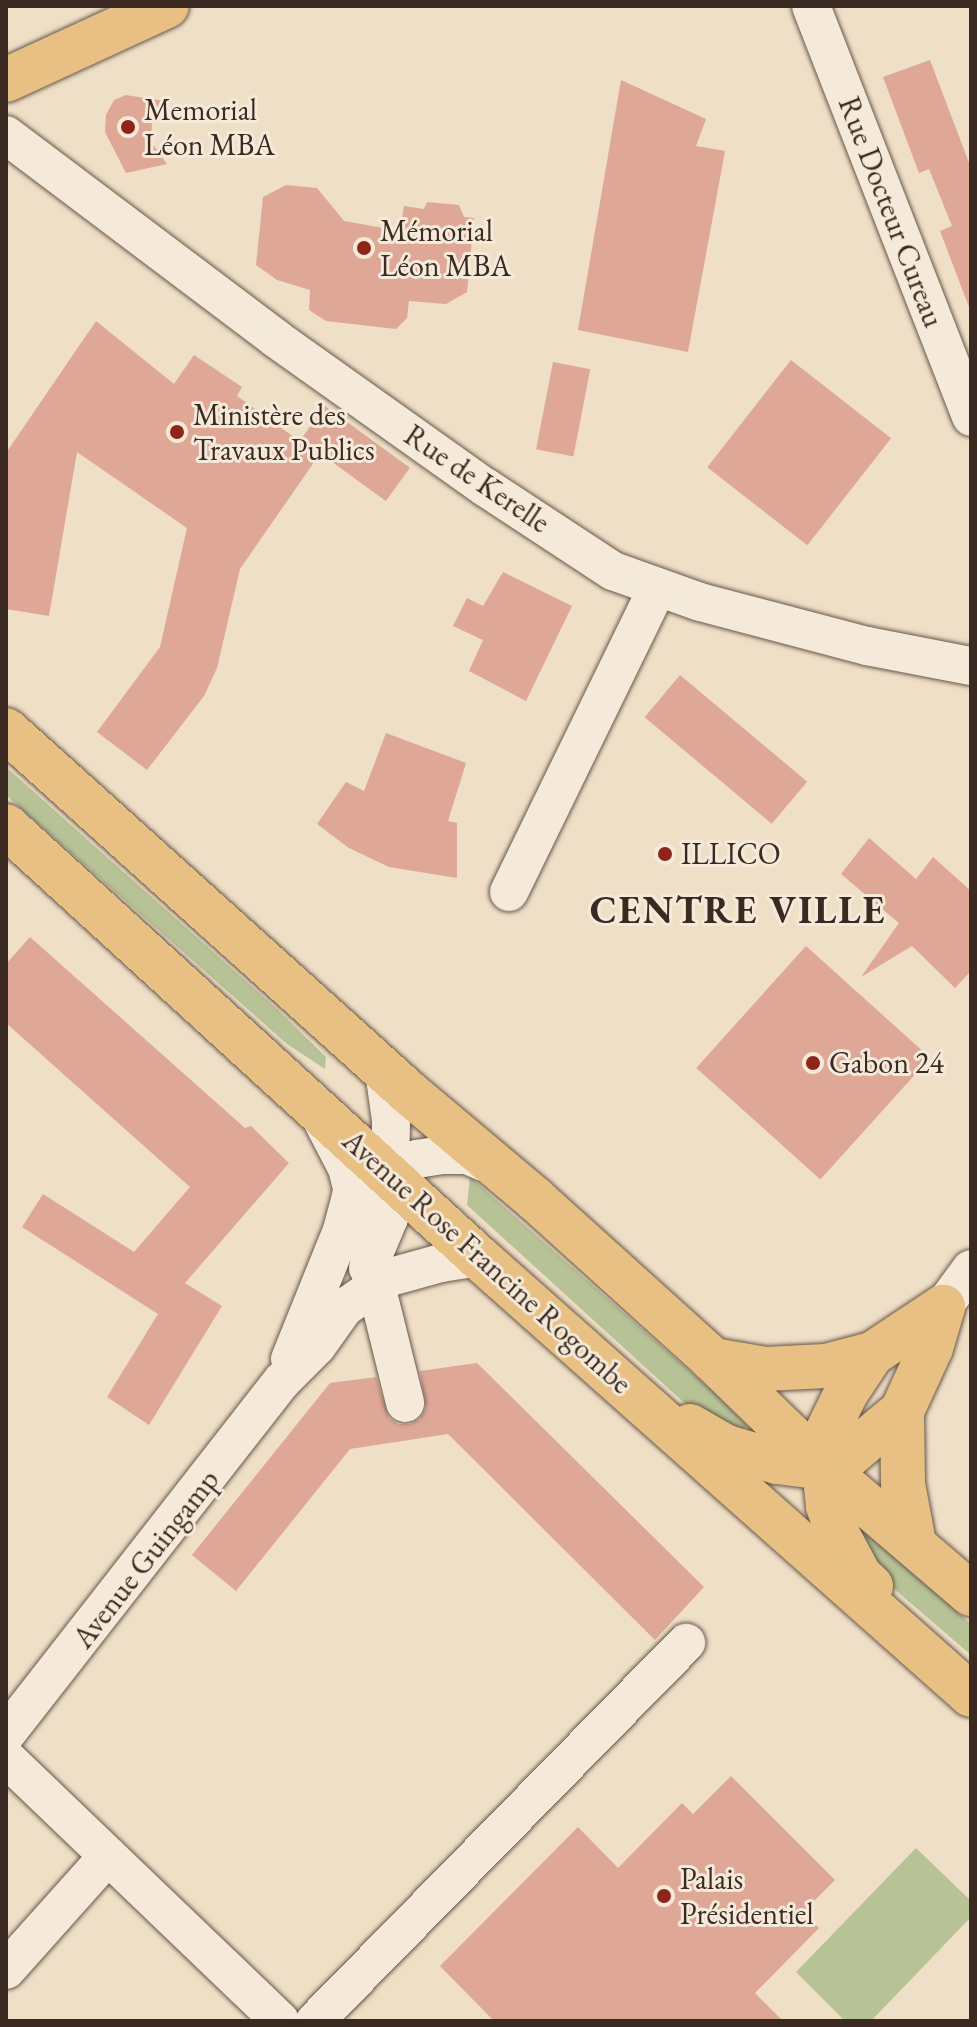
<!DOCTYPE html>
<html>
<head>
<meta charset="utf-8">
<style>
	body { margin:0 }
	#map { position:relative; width:977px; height:2027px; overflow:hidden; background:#efdfc6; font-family:"EB Garamond",serif }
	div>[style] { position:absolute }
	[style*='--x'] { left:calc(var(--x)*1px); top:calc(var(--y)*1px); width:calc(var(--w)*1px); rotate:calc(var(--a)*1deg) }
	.green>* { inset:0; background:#b7c296 }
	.building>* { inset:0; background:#dea796; transform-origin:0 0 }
	.roads { filter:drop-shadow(0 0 2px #67574a) drop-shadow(0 0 2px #67574a) }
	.minor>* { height:38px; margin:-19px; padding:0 19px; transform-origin:19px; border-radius:19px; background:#f5eada }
	.major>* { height:44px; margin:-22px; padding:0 22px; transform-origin:22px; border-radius:22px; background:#e8c083 }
	.dots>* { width:22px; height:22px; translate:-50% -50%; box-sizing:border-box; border:4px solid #f5eada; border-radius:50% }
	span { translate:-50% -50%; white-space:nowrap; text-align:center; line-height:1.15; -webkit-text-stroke:6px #f5eada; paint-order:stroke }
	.poi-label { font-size:30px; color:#3a2a21 }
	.left { translate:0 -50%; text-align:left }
	.street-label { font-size:30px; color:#3a2a21 }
	.district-label { font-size:38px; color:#3a2a21; font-weight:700; letter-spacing:2px }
	.frame { position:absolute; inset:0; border:8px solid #3a2a21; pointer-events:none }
</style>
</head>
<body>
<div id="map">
	<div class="green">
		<div style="clip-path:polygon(6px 767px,278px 1010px,326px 1057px,325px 1069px,287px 1044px,6px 795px)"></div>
		<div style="clip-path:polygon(470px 1177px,709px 1388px,747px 1425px,739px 1433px,691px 1409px,467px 1205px)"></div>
		<div style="clip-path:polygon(858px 1524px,971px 1624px,971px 1655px,871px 1569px,862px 1555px)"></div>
		<div style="clip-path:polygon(916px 1848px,971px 1901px,971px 1917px,871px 2021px,845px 2021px,796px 1972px)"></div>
	</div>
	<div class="building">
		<div style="clip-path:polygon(930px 60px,971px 168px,969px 307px,940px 231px,952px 226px,929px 169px,919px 173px,883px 77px)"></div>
		<div style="clip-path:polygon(621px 80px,706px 119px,696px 146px,725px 151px,688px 352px,578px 330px)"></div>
		<div style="clip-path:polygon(126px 95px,170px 102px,152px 122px,151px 142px,167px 164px,126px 173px,105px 132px,106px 115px,114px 100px)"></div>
		<div style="clip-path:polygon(286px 185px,317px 188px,344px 221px,400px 231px,404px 206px,424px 209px,427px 202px,459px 205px,464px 217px,474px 218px,467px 292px,446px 304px,409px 301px,407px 318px,396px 329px,326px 321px,309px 310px,310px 290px,277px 280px,256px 265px,263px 197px)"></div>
		<div style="clip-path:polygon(96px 321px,174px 384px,194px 355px,242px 387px,237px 396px,319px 455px,240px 569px,217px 668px,204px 696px,147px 770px,97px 732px,160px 647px,187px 528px,77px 452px,49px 616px,6px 609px,6px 453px)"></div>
		<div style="left:791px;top:360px;width:127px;height:136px;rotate:38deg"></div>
		<div style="left:553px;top:362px;width:38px;height:89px;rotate:11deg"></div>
		<div style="left:325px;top:406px;width:105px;height:41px;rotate:36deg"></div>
		<div style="clip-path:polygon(503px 572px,572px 606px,526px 701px,469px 671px,483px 640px,453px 626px,467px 598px,483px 606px)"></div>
		<div style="left:680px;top:675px;width:166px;height:55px;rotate:40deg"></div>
		<div style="clip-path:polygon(386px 733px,466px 763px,448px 821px,457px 823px,457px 878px,389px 867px,349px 848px,317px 824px,346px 782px,364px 791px)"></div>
		<div style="clip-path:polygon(869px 838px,916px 879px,933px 857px,971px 891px,971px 971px,955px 988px,912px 946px,861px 977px,899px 923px,841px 874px)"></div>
		<div style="clip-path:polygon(30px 937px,245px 1128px,251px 1126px,289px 1163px,185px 1283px,222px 1306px,149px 1425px,107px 1397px,158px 1314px,22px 1227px,43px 1194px,134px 1252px,190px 1187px,6px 1023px,6px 964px)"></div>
		<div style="left:806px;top:946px;width:167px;height:164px;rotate:42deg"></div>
		<div style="clip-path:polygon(477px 1363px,704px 1587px,655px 1640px,448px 1434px,350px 1449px,236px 1591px,192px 1555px,330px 1383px,376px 1377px,389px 1418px,398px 1424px,410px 1424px,420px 1419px,426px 1408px,420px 1371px)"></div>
		<div style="clip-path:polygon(731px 1776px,835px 1880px,803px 1912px,819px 1928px,755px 1993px,783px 2021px,494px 2021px,440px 1966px,578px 1827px,618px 1868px,682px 1803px,693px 1814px)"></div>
	</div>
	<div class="roads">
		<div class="minor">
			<div style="--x:811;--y:6;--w:441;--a:68.7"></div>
			<div style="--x:6;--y:135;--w:337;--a:37"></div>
			<div style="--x:275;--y:338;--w:257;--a:35.4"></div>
			<div style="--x:485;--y:487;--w:153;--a:33.3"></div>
			<div style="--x:613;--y:571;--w:92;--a:19.6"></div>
			<div style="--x:700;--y:602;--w:173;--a:14.8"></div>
			<div style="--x:867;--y:646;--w:106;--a:10.9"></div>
			<div style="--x:509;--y:892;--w:338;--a:-64"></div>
			<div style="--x:322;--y:1120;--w:54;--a:62.5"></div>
			<div style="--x:347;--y:1168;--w:242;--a:76.1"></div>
			<div style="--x:368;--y:1268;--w:54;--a:-67.2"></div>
			<div style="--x:389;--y:1218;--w:98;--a:-88.8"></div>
			<div style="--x:391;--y:1120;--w:49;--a:-98.1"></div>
			<div style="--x:943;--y:1307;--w:47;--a:-53.6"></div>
			<div style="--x:290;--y:1359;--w:139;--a:-68"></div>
			<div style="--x:342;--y:1230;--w:35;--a:-75"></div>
			<div style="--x:351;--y:1196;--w:76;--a:-29.3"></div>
			<div style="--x:417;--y:1159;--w:24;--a:-9"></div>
			<div style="--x:441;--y:1155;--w:26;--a:0"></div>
			<div style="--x:467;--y:1155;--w:34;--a:23"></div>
			<div style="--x:6;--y:1734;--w:448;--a:-52"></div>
			<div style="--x:282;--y:1381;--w:49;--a:-45"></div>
			<div style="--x:317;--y:1346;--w:47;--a:-54.6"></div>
			<div style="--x:344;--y:1308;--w:52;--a:-34.9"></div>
			<div style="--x:387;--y:1278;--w:56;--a:-15.5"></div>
			<div style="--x:441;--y:1263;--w:37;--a:-9"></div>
			<div style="--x:6;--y:1758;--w:380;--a:43.8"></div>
			<div style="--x:6;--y:1970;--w:153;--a:-48.2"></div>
			<div style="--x:315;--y:2021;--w:530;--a:-45.54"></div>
		</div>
		<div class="major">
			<div style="--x:6;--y:80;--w:177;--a:-24.7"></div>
			<div style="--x:6;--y:730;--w:541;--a:42"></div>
			<div style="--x:408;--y:1092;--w:166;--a:40.1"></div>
			<div style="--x:535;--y:1199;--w:240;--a:42.1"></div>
			<div style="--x:713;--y:1360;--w:155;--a:44.2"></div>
			<div style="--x:824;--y:1468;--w:194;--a:40.6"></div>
			<div style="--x:6;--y:826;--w:639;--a:42.4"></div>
			<div style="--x:478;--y:1257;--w:659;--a:41.62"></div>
			<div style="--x:713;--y:1360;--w:53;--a:9.8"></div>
			<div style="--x:765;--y:1369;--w:61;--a:-2.8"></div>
			<div style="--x:826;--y:1366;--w:48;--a:-14.6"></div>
			<div style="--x:872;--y:1354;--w:85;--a:-33.5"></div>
			<div style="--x:902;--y:1411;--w:73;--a:89.2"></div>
			<div style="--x:903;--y:1484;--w:60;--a:79.4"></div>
			<div style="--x:690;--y:1426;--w:39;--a:30"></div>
			<div style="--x:724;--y:1446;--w:55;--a:16.8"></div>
			<div style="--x:777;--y:1462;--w:47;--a:7.3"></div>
			<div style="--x:824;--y:1468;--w:27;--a:-27"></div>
			<div style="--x:848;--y:1456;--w:70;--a:-39.8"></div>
			<div style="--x:902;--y:1411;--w:69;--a:-65.3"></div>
			<div style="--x:931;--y:1348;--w:43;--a:-73.7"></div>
			<div style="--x:871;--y:1586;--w:15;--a:-138"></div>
			<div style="--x:860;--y:1576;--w:47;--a:-118.2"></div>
			<div style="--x:838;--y:1535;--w:31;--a:-109"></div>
			<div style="--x:828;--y:1506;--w:38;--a:-96"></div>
			<div style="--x:824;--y:1468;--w:36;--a:-85"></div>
			<div style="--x:827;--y:1432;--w:43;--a:-64"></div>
			<div style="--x:846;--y:1393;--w:47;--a:-56.3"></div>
		</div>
	</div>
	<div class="dots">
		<div style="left:128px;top:127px;background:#8f2418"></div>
		<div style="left:364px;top:248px;background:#8f2418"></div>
		<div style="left:177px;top:432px;background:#8f2418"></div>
		<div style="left:665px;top:854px;background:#8f2418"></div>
		<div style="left:813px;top:1063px;background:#8f2418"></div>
		<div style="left:664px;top:1896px;background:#8f2418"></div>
	</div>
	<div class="poi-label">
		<span class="left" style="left:144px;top:127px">Memorial<br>Léon MBA</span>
		<span class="left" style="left:380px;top:248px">Mémorial<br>Léon MBA</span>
		<span class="left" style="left:193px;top:432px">Ministère des<br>Travaux Publics</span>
		<span class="left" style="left:681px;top:854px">ILLICO</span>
		<span class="left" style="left:829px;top:1063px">Gabon 24</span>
		<span class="left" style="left:680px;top:1896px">Palais<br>Présidentiel</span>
	</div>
	<div class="street-label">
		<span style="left:891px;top:212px;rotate:69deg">Rue Docteur Cureau</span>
		<span style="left:477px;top:479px;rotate:34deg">Rue de Kerelle</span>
		<span style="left:487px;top:1262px;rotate:42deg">Avenue Rose Francine Rogombe</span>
		<span style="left:146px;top:1559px;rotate:-52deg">Avenue Guingamp</span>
	</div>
	<div class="district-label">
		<span style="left:738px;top:910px">CENTRE VILLE</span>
	</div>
	<div class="frame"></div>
</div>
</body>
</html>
